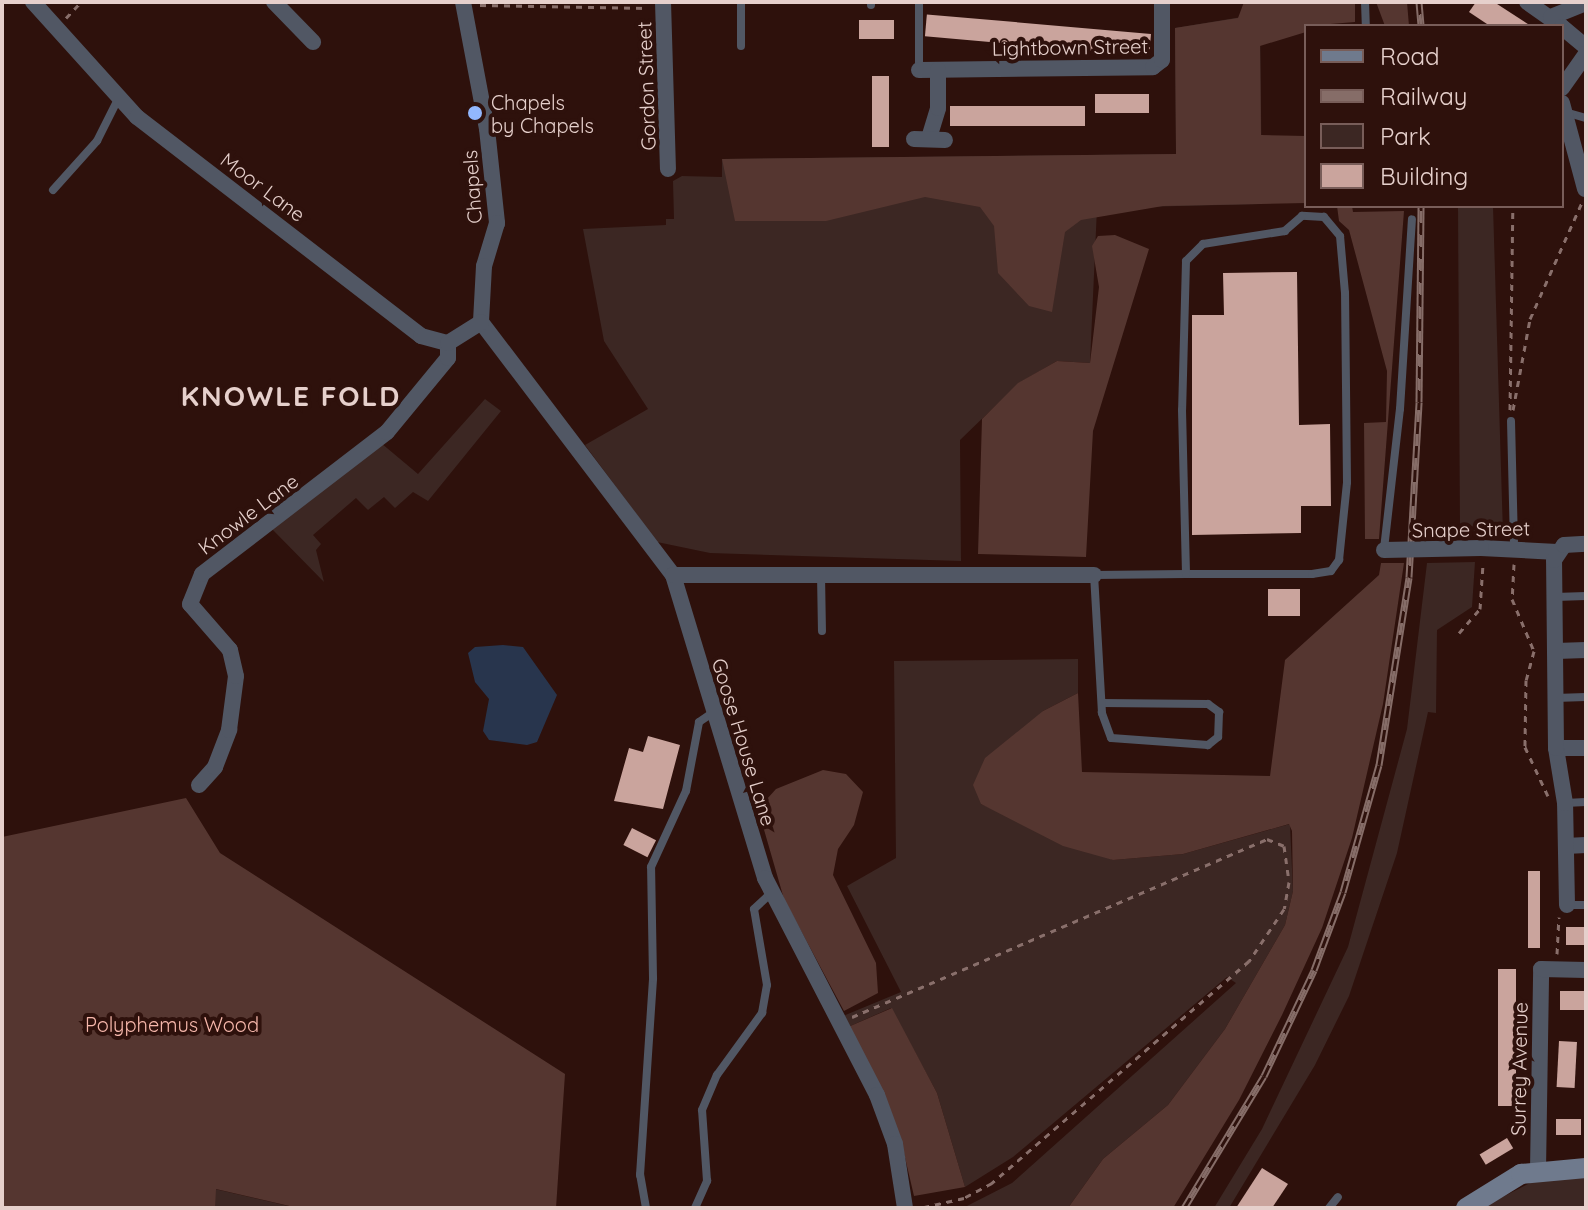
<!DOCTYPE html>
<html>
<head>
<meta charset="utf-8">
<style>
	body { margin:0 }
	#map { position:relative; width:1588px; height:1210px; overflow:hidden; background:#2e110c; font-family:Quicksand,sans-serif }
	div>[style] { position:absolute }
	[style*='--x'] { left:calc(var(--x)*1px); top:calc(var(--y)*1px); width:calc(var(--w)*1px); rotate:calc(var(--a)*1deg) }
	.green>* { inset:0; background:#3c2723 }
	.forest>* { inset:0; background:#553630 }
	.water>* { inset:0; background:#28354d }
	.building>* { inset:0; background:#caa49d; transform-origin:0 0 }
	.path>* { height:3px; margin-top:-1.5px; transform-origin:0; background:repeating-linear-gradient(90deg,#896f6b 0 6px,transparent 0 12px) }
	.lane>* { height:8px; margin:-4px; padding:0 4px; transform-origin:4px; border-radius:4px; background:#515764 }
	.street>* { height:16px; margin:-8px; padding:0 8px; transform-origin:8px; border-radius:8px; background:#515764 }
	.secondary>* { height:20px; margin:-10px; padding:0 10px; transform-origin:10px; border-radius:10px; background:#6f7a8d }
	.rail>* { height:7px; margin-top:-3.5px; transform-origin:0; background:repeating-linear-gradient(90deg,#2e110c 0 12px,#866d68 0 24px); box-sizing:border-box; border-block:2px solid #866d68 }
	.street-bridge>* { height:16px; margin:-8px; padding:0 8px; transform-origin:8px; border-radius:8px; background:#515764 }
	.dots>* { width:22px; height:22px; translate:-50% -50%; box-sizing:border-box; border:4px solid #2e110c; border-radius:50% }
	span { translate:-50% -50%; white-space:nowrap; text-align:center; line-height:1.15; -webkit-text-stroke:8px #2e110c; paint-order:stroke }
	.street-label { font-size:20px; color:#e6d0cc }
	.poi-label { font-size:20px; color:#e6d0cc }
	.left { translate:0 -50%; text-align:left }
	.park-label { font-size:20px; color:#f6b7ab }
	.district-label { font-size:28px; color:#e6d0cc; font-weight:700; letter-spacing:2px }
	.frame { position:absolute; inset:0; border:4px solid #e6d0cc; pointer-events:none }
	.legend { position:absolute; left:1304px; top:24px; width:260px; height:184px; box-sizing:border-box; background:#2e110c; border:2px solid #785d59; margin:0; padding:10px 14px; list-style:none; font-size:24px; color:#e6d0cc }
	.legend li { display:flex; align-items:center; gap:16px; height:40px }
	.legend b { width:40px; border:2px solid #785d59 }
</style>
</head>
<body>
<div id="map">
	<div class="green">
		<div style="clip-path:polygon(1260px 14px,1262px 204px,1097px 208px,1090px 363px,1057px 361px,1019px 383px,960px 440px,961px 561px,710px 553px,657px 542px,585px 445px,648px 409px,604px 341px,583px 229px,666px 225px,666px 219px,674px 219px,673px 181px,682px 176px,722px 177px,722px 159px,1176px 154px,1175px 28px)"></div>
		<div style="clip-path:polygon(1458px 206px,1493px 206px,1503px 534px,1460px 530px)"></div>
		<div style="clip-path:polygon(485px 399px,501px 411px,428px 501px,413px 492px,395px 508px,384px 497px,368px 510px,356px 498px,313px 535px,321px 544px,316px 550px,324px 582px,272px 529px,381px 443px,418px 474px)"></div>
		<div style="clip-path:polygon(1475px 562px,1472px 607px,1437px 630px,1436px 713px,1428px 712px,1397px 853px,1349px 996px,1315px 1065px,1229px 1208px,1214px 1208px,1262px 1129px,1348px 947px,1407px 729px,1427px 563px)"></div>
		<div style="clip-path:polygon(1078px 659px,1078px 693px,1043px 711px,981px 804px,1113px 860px,1183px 854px,1290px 824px,1293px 891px,1285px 925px,1225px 1029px,1168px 1105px,1103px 1159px,1068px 1208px,963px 1208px,1012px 1183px,1236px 983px,1227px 977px,1013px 1157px,965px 1187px,937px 1093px,891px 1008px,848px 1027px,843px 1016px,901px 992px,847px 886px,896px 858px,894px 661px)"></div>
		<div style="clip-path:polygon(1586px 1173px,1586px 1208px,1481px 1208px,1536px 1180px)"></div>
		<div style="clip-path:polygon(215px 1189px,297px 1208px,215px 1208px)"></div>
	</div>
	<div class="forest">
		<div style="clip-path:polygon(1244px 2px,1355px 2px,1355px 22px,1306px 26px,1306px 32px,1260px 46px,1261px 135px,1306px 136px,1306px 203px,1163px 206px,1081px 220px,1065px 232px,1052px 312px,1029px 306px,998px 273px,994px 226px,980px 207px,925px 197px,826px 221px,735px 221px,722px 159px,1176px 154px,1175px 28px,1238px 18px)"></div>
		<div style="clip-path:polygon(1376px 2px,1407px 2px,1409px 26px,1385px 26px)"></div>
		<div style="clip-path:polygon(1337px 206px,1352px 206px,1353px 212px,1404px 211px,1379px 539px,1365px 539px,1364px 423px,1386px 422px,1387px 371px,1349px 230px,1339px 221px)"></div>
		<div style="clip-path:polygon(1115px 235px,1149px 249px,1093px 431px,1086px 557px,978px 554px,982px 419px,1018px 383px,1057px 361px,1090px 363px,1099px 287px,1092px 246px,1098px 236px)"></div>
		<div style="clip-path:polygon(1381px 563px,1404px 563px,1383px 704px,1352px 838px,1322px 928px,1282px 1015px,1239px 1100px,1173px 1208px,1068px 1208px,1103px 1159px,1168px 1105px,1225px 1029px,1285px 925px,1293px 891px,1292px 831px,1289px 824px,1183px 854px,1113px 860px,1063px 846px,981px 804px,973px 785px,985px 758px,1043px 711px,1078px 693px,1082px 772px,1270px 776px,1285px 660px,1379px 575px)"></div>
		<div style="clip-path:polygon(823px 770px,846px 774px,863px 792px,854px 825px,838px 849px,833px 875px,876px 963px,878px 993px,844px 1011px,784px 899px,758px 809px,776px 789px)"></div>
		<div style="clip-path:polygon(186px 798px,220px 853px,565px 1074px,556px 1208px,298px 1208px,216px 1189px,215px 1208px,2px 1208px,2px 837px)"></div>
		<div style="clip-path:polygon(892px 1008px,937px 1093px,965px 1187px,914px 1196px,903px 1149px,848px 1027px)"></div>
	</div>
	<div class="water">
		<div style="clip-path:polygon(503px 645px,523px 647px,557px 695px,537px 742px,527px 745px,489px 740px,483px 731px,489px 699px,475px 682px,468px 653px,475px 647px)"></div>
	</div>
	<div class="building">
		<div style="clip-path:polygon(1476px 2px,1494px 2px,1531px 26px,1490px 26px,1469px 12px)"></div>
		<div style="left:894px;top:20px;width:19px;height:35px;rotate:90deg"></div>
		<div style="left:1151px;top:34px;width:22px;height:225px;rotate:95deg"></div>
		<div style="left:872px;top:76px;width:17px;height:71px"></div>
		<div style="left:1149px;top:94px;width:19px;height:54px;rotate:90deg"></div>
		<div style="left:950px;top:106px;width:135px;height:20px"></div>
		<div style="clip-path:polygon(1297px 272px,1299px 425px,1330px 424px,1331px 506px,1301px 506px,1301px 533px,1192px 535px,1192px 315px,1224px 315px,1223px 273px)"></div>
		<div style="left:1268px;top:589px;width:32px;height:27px"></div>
		<div style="clip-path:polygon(648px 736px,680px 745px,663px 809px,614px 801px,629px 748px,643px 752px)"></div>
		<div style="left:632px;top:828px;width:27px;height:19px;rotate:27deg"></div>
		<div style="left:1528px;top:871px;width:12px;height:77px"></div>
		<div style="left:1586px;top:927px;width:18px;height:20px;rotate:90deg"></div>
		<div style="left:1498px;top:969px;width:18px;height:137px"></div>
		<div style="left:1560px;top:991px;width:26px;height:19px"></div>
		<div style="left:1559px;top:1041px;width:18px;height:46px;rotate:3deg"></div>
		<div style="left:1556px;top:1119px;width:25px;height:16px"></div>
		<div style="left:1507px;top:1138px;width:12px;height:32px;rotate:59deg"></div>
		<div style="clip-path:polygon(1262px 1168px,1288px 1184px,1272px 1208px,1236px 1208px)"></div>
	</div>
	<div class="path">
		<div style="--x:480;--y:5;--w:168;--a:1"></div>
		<div style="--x:66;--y:18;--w:22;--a:-47"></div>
		<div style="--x:1510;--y:410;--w:204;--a:-89.2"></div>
		<div style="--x:1513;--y:410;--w:93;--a:-79.4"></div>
		<div style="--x:1530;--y:319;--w:128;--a:-66"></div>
		<div style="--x:1514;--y:564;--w:35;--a:93"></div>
		<div style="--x:1512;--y:599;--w:56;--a:67.1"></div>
		<div style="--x:1534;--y:651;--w:30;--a:105"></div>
		<div style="--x:1526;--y:680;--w:67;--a:90.9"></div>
		<div style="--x:1525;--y:747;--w:54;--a:64.9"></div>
		<div style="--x:1459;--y:633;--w:32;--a:-49"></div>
		<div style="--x:1480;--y:609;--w:45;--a:-86.2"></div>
		<div style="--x:1557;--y:954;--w:37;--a:-87"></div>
		<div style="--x:852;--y:1017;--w:452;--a:-23.2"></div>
		<div style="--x:1267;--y:839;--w:18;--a:22"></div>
		<div style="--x:1284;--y:846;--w:36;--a:82"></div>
		<div style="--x:1289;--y:882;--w:27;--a:100"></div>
		<div style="--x:1284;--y:909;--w:63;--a:123.9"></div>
		<div style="--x:1249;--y:961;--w:340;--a:139.2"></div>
		<div style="--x:992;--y:1183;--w:32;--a:152"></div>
		<div style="--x:964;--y:1198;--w:45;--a:167.2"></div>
	</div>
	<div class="lane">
		<div style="--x:871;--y:2;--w:3;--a:90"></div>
		<div style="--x:1365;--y:2;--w:24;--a:88"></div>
		<div style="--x:741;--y:46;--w:44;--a:-90"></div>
		<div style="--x:919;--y:70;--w:68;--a:-90"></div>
		<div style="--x:1565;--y:112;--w:22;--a:16"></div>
		<div style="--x:53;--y:190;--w:66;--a:-48.1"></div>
		<div style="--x:97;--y:141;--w:49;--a:-63.4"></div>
		<div style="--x:1511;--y:421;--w:127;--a:88.6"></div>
		<div style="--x:1384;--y:549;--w:141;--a:-83.5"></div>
		<div style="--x:1400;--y:409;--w:190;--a:-86.4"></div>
		<div style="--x:821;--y:575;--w:56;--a:89"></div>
		<div style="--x:1555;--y:597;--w:31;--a:-2"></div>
		<div style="--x:1555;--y:698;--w:31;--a:-2"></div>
		<div style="--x:1102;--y:703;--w:106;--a:0.5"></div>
		<div style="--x:1208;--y:704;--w:14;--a:36"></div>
		<div style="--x:1219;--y:712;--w:25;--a:92"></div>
		<div style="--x:1218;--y:737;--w:13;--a:141"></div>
		<div style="--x:1208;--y:745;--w:97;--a:-175.9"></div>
		<div style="--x:1111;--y:738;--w:27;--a:-110"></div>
		<div style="--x:1102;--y:713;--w:138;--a:-93.3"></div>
		<div style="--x:1094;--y:575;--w:92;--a:-0.6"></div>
		<div style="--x:1186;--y:574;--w:126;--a:0"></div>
		<div style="--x:1312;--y:574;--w:19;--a:-9"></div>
		<div style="--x:1331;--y:571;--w:14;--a:-54"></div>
		<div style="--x:1339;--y:560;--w:78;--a:-84.1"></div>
		<div style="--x:1347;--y:482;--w:189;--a:-90.6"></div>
		<div style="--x:1345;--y:293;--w:57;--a:-95"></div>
		<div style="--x:1340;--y:236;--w:25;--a:-130"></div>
		<div style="--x:1324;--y:217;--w:22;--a:-177"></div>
		<div style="--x:1302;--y:216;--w:23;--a:139"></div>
		<div style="--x:1285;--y:231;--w:83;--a:171"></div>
		<div style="--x:1203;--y:244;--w:24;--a:135"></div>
		<div style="--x:1186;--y:261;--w:149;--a:91.5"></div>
		<div style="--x:1182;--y:410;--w:164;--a:88.6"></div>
		<div style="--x:1565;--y:803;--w:21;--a:-3"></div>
		<div style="--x:1567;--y:905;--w:19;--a:0"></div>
		<div style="--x:646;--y:1208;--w:34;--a:-100"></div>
		<div style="--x:640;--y:1175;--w:197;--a:-86.2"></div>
		<div style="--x:653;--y:978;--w:111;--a:-91"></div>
		<div style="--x:651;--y:867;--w:84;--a:-65.3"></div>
		<div style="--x:686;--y:791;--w:70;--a:-79.3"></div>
		<div style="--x:699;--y:722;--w:18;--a:-34"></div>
		<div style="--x:695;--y:1208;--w:30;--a:-66"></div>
		<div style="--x:707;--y:1181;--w:71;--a:-94"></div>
		<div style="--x:702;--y:1110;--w:38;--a:-67"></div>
		<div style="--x:717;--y:1075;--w:77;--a:-54"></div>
		<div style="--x:762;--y:1013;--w:28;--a:-80"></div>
		<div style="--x:767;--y:985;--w:77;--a:-99.7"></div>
		<div style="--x:754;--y:909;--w:25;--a:-43"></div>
		<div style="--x:1329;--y:1208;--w:14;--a:-51"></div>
	</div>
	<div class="street">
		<div style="--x:33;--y:2;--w:155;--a:47.9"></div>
		<div style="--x:137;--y:117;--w:359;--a:37.6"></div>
		<div style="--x:421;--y:336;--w:28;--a:15"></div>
		<div style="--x:274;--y:2;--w:56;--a:45.7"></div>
		<div style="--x:463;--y:2;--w:129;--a:79.3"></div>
		<div style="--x:487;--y:129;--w:95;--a:83.9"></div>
		<div style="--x:497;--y:223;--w:45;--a:106.8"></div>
		<div style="--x:484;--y:266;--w:56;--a:93.1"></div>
		<div style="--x:481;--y:322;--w:318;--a:52.8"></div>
		<div style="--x:673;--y:575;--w:317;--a:73.1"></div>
		<div style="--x:765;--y:878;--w:244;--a:62.7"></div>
		<div style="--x:877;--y:1095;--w:52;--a:69.8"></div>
		<div style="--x:895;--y:1144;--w:65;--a:81.1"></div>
		<div style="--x:663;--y:2;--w:167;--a:88.3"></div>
		<div style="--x:1527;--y:2;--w:42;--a:35.2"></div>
		<div style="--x:1551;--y:17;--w:38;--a:-22"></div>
		<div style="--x:1562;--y:27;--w:31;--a:40"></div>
		<div style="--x:919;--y:70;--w:234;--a:-0.7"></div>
		<div style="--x:1153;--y:67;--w:11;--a:-38"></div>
		<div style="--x:1162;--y:60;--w:58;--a:-90"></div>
		<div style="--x:1562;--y:88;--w:42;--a:-54.8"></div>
		<div style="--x:1562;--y:103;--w:89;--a:75"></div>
		<div style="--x:929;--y:138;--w:31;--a:-73"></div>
		<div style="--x:938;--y:108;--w:38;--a:-90"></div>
		<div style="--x:914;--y:139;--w:31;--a:2"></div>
		<div style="--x:1481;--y:548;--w:76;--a:3"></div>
		<div style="--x:673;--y:575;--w:421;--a:0"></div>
		<div style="--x:1556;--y:651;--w:30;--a:-2"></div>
		<div style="--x:1556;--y:748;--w:30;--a:0"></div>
		<div style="--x:199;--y:785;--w:24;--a:-48"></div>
		<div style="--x:215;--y:767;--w:40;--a:-69"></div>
		<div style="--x:229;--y:730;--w:54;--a:-82.6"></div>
		<div style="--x:236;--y:676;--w:27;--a:-103"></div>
		<div style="--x:230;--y:650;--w:61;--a:-131"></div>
		<div style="--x:190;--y:604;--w:32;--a:-68"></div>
		<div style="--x:202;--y:574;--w:233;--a:-37.5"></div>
		<div style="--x:387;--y:432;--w:96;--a:-50.5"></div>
		<div style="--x:448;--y:358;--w:15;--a:-90"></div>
		<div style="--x:448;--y:343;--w:39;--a:-32"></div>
		<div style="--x:1566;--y:846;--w:20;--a:-3"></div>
		<div style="--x:1567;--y:905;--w:102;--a:-91.1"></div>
		<div style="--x:1565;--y:803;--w:56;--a:-99.3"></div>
		<div style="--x:1556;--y:748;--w:188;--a:-90.6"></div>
		<div style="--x:1554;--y:560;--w:18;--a:-56"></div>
		<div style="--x:1564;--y:545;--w:22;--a:-3"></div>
		<div style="--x:1538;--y:1170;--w:201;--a:-89.1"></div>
		<div style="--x:1541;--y:969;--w:45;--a:1.3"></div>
	</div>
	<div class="secondary">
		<div style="--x:1466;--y:1208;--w:65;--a:-31.7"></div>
		<div style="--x:1521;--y:1174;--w:65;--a:-5.3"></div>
	</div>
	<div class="rail">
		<div style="--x:1419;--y:2;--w:24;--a:85"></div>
		<div style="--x:1184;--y:1208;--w:154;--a:-58.8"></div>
		<div style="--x:1264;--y:1076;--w:117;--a:-64.7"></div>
		<div style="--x:1314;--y:970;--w:83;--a:-69.6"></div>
		<div style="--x:1343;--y:892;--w:132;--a:-74.2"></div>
		<div style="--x:1379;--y:765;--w:190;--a:-80.9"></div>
		<div style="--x:1409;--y:577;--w:175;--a:-86.7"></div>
		<div style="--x:1419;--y:402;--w:196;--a:-89.4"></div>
	</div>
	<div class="street-bridge">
		<div style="--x:1384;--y:550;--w:97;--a:-1.2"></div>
	</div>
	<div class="dots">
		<div style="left:475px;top:113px;background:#92b7fd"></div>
	</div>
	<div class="street-label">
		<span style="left:1070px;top:47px;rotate:-1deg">Lightbown Street</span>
		<span style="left:646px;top:86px;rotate:-92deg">Gordon Street</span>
		<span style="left:263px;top:187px;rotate:37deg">Moor Lane</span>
		<span style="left:472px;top:187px;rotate:-94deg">Chapels</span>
		<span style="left:248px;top:514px;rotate:-37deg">Knowle Lane</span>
		<span style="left:1471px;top:529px;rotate:-1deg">Snape Street</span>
		<span style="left:744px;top:742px;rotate:73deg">Goose House Lane</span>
		<span style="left:1519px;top:1069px;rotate:-89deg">Surrey Avenue</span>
	</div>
	<div class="poi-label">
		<span class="left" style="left:491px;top:114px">Chapels<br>by Chapels</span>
	</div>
	<div class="park-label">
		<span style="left:172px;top:1024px">Polyphemus Wood</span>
	</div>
	<div class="district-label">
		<span style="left:291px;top:396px">KNOWLE FOLD</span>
	</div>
	<div class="frame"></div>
	<ul class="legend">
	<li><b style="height:10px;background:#6f7a8d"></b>Road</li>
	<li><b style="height:10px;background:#866d68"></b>Railway</li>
	<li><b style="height:22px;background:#3c2723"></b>Park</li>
	<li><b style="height:22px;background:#caa49d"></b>Building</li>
	</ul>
</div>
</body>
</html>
